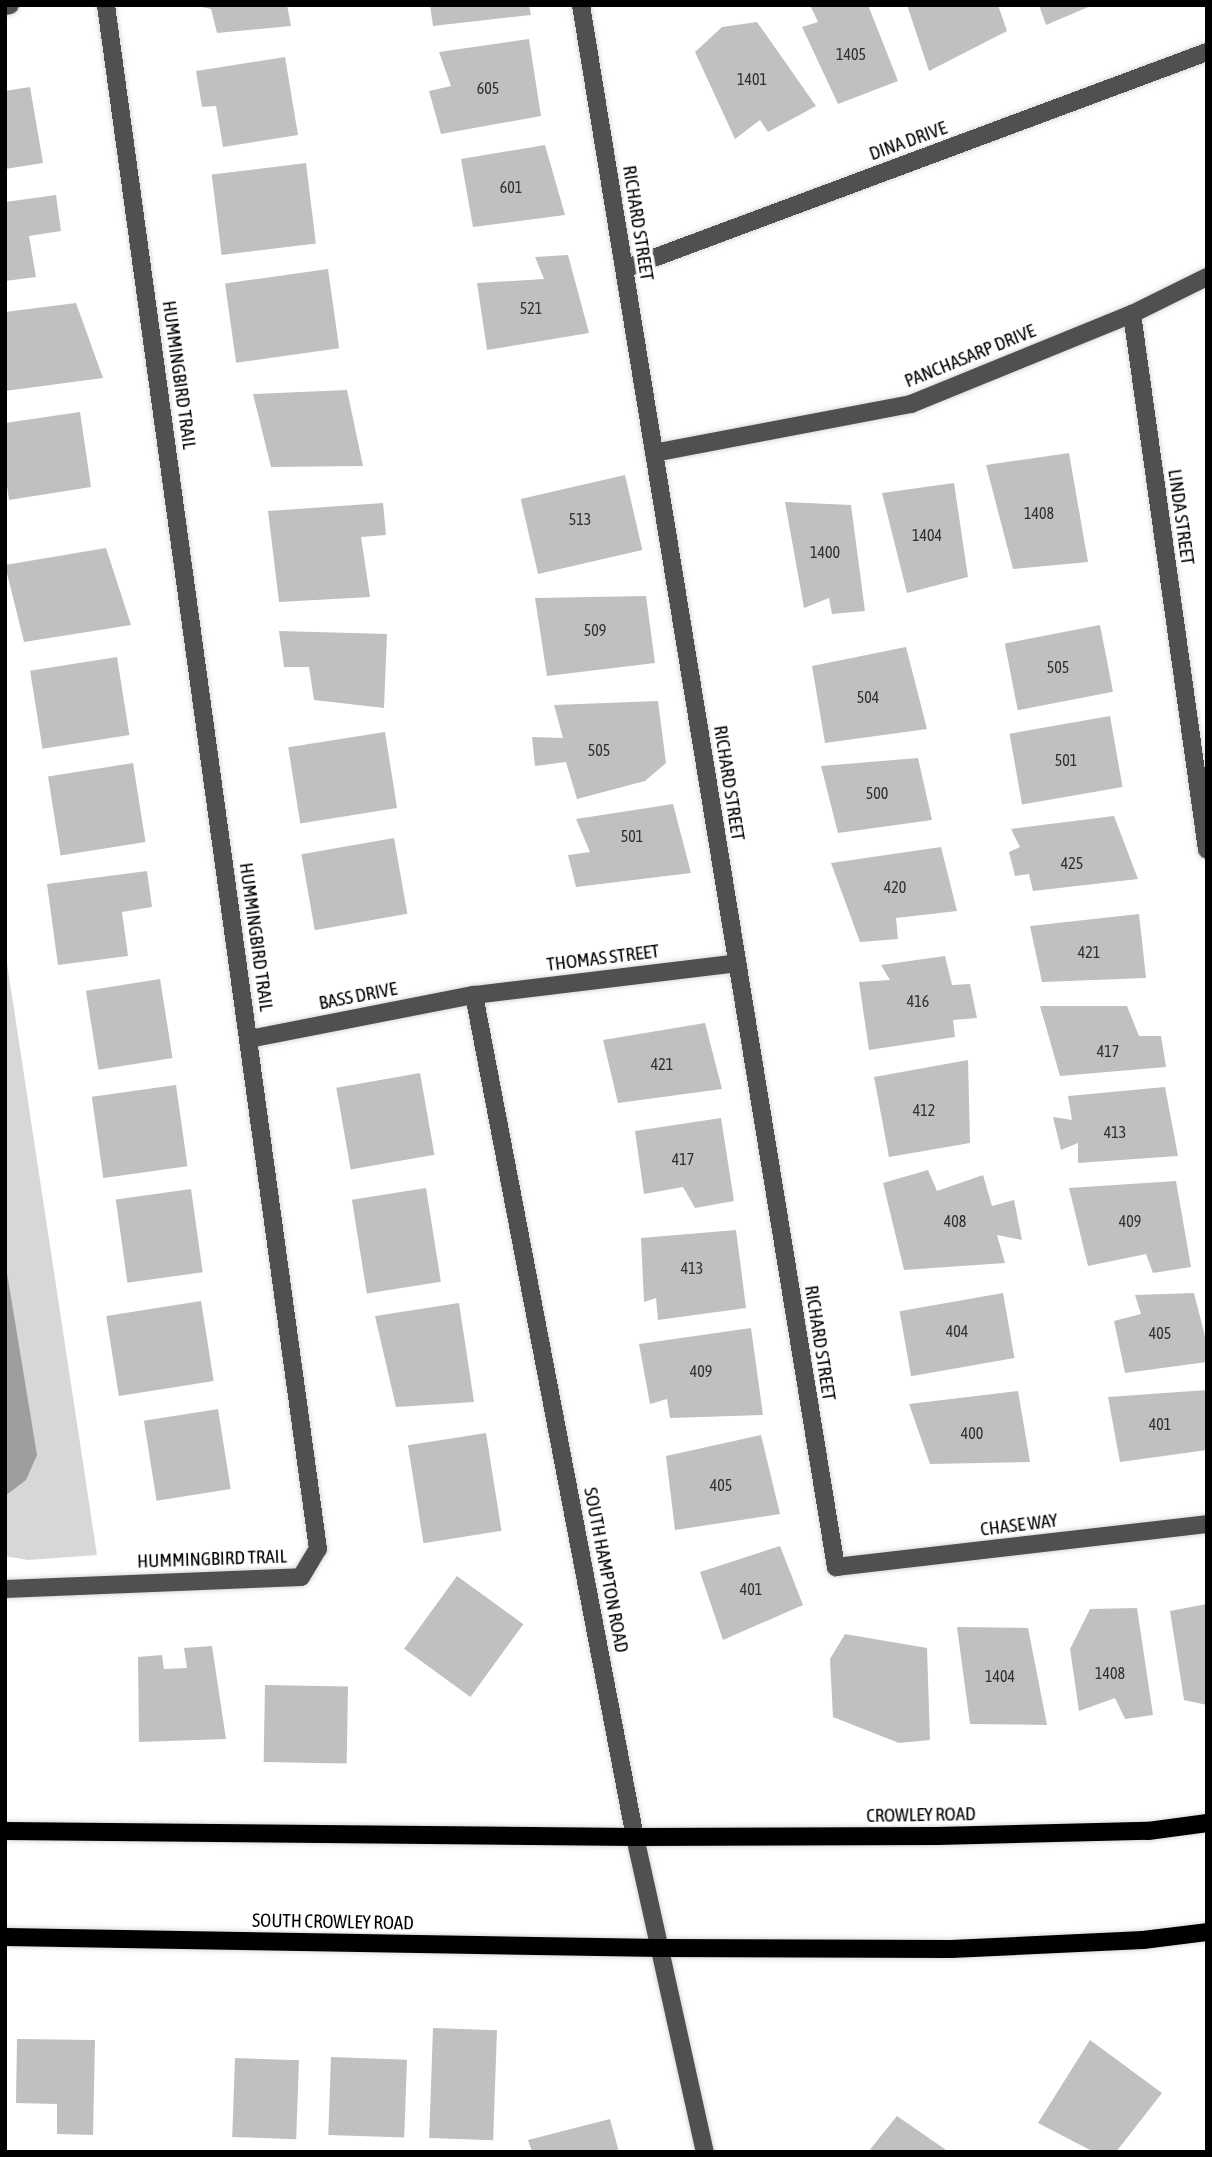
<!DOCTYPE html>
<html>
<head>
<meta charset="utf-8">
<style>
	body { margin:0 }
	#map { position:relative; width:1212px; height:2157px; overflow:hidden; background:#fff; font-family:"Asap Condensed",sans-serif }
	div>[style] { position:absolute }
	[style*='--x'] { left:calc(var(--x)*1px); top:calc(var(--y)*1px); width:calc(var(--w)*1px); rotate:calc(var(--a)*1deg) }
	.green>* { inset:0; background:#d7d7d7 }
	.water>* { inset:0; background:#9e9e9e }
	.building>* { inset:0; background:#c0c0c0; transform-origin:0 0 }
	.roads { filter:drop-shadow(0 0 2px #dbdbdb) drop-shadow(0 0 2px #dbdbdb) }
	.minor>* { height:18px; margin:-9px; padding:0 9px; transform-origin:9px; border-radius:9px; background:#505050 }
	.major>* { height:18px; margin:-9px; padding:0 9px; transform-origin:9px; border-radius:9px; background:#000 }
	span { translate:-50% -50%; white-space:nowrap; text-align:center; line-height:1.15; -webkit-text-stroke:7px #fff; paint-order:stroke }
	.number-label { font-size:16px; color:#303030 }
	.number-label span { -webkit-text-stroke-width:0 }
	.street-label { font-size:19px; color:#000 }
	.frame { position:absolute; inset:0; border:7px solid #000; pointer-events:none }
</style>
</head>
<body>
<div id="map">
	<div class="green">
		<div style="clip-path:polygon(5px 950px,97px 1555px,28px 1560px,5px 1556px)"></div>
	</div>
	<div class="water">
		<div style="clip-path:polygon(5px 1261px,37px 1455px,26px 1480px,5px 1496px)"></div>
	</div>
	<div class="building">
		<div style="clip-path:polygon(192px 5px,287px 5px,291px 26px,217px 33px,211px 9px)"></div>
		<div style="clip-path:polygon(430px 5px,529px 5px,531px 15px,433px 26px)"></div>
		<div style="clip-path:polygon(810px 5px,868px 5px,898px 81px,838px 104px,802px 27px,818px 22px)"></div>
		<div style="clip-path:polygon(907px 5px,998px 5px,1007px 31px,929px 71px)"></div>
		<div style="clip-path:polygon(1039px 5px,1093px 5px,1046px 25px)"></div>
		<div style="clip-path:polygon(757px 22px,816px 106px,768px 132px,760px 120px,735px 139px,695px 52px,722px 27px)"></div>
		<div style="clip-path:polygon(529px 39px,541px 116px,441px 134px,429px 91px,451px 86px,439px 52px)"></div>
		<div style="clip-path:polygon(285px 57px,298px 135px,223px 147px,216px 106px,202px 107px,196px 71px)"></div>
		<div style="clip-path:polygon(30px 87px,43px 163px,5px 169px,5px 91px)"></div>
		<div style="clip-path:polygon(545px 145px,565px 215px,473px 227px,461px 159px)"></div>
		<div style="left:306px;top:163px;width:81px;height:95px;rotate:83deg"></div>
		<div style="clip-path:polygon(56px 195px,61px 231px,29px 236px,36px 277px,5px 281px,5px 202px)"></div>
		<div style="clip-path:polygon(568px 255px,589px 333px,487px 350px,477px 283px,544px 279px,535px 257px)"></div>
		<div style="left:328px;top:269px;width:80px;height:104px;rotate:82deg"></div>
		<div style="clip-path:polygon(76px 303px,103px 378px,5px 391px,5px 312px)"></div>
		<div style="clip-path:polygon(347px 390px,363px 466px,271px 467px,253px 394px)"></div>
		<div style="clip-path:polygon(80px 412px,91px 487px,9px 500px,5px 473px,5px 423px)"></div>
		<div style="clip-path:polygon(1069px 453px,1088px 562px,1013px 569px,986px 465px)"></div>
		<div style="left:625px;top:475px;width:77px;height:107px;rotate:77deg"></div>
		<div style="clip-path:polygon(954px 483px,968px 577px,907px 593px,882px 493px)"></div>
		<div style="clip-path:polygon(785px 502px,851px 505px,865px 611px,832px 614px,829px 598px,804px 608px)"></div>
		<div style="clip-path:polygon(383px 503px,386px 535px,361px 537px,370px 597px,279px 602px,268px 511px)"></div>
		<div style="clip-path:polygon(106px 548px,131px 625px,24px 642px,5px 565px)"></div>
		<div style="clip-path:polygon(646px 596px,655px 663px,547px 676px,535px 598px)"></div>
		<div style="left:1100px;top:625px;width:68px;height:97px;rotate:79deg"></div>
		<div style="clip-path:polygon(279px 631px,387px 634px,384px 708px,314px 700px,309px 667px,284px 667px)"></div>
		<div style="clip-path:polygon(906px 647px,927px 729px,825px 743px,812px 666px)"></div>
		<div style="left:117px;top:657px;width:79px;height:88px;rotate:81deg"></div>
		<div style="clip-path:polygon(658px 701px,666px 763px,645px 781px,577px 799px,566px 762px,535px 766px,532px 737px,563px 738px,554px 705px)"></div>
		<div style="left:1110px;top:716px;width:72px;height:102px;rotate:80deg"></div>
		<div style="left:385px;top:732px;width:77px;height:98px;rotate:81deg"></div>
		<div style="clip-path:polygon(918px 758px,932px 820px,838px 833px,821px 766px)"></div>
		<div style="left:133px;top:763px;width:80px;height:86px;rotate:81deg"></div>
		<div style="clip-path:polygon(673px 804px,691px 873px,576px 887px,568px 855px,590px 852px,576px 819px)"></div>
		<div style="clip-path:polygon(1114px 816px,1138px 879px,1033px 891px,1029px 874px,1015px 876px,1009px 852px,1020px 847px,1011px 829px)"></div>
		<div style="left:394px;top:838px;width:77px;height:94px;rotate:80deg"></div>
		<div style="clip-path:polygon(941px 847px,957px 911px,896px 918px,898px 939px,860px 942px,831px 863px)"></div>
		<div style="clip-path:polygon(147px 871px,152px 907px,122px 912px,128px 956px,58px 965px,47px 884px)"></div>
		<div style="clip-path:polygon(1139px 914px,1146px 978px,1042px 982px,1030px 926px)"></div>
		<div style="clip-path:polygon(945px 956px,952px 985px,970px 984px,977px 1018px,953px 1020px,955px 1037px,869px 1050px,859px 982px,890px 980px,881px 965px)"></div>
		<div style="left:160px;top:979px;width:80px;height:75px;rotate:81deg"></div>
		<div style="clip-path:polygon(1040px 1006px,1127px 1006px,1139px 1036px,1161px 1036px,1166px 1067px,1060px 1076px)"></div>
		<div style="clip-path:polygon(705px 1023px,722px 1089px,618px 1103px,603px 1040px)"></div>
		<div style="clip-path:polygon(968px 1060px,970px 1143px,889px 1157px,874px 1077px)"></div>
		<div style="left:420px;top:1073px;width:83px;height:85px;rotate:80deg"></div>
		<div style="left:176px;top:1085px;width:82px;height:85px;rotate:82deg"></div>
		<div style="clip-path:polygon(1165px 1087px,1178px 1156px,1078px 1163px,1078px 1143px,1061px 1150px,1053px 1117px,1072px 1120px,1068px 1096px)"></div>
		<div style="clip-path:polygon(721px 1118px,734px 1201px,695px 1208px,683px 1187px,644px 1194px,635px 1131px)"></div>
		<div style="clip-path:polygon(928px 1170px,937px 1191px,983px 1175px,992px 1206px,1014px 1200px,1022px 1240px,997px 1235px,1005px 1263px,904px 1270px,883px 1183px)"></div>
		<div style="clip-path:polygon(1176px 1181px,1191px 1267px,1153px 1273px,1146px 1254px,1088px 1266px,1069px 1188px)"></div>
		<div style="left:426px;top:1188px;width:95px;height:75px;rotate:81deg"></div>
		<div style="left:191px;top:1189px;width:84px;height:76px;rotate:82deg"></div>
		<div style="clip-path:polygon(736px 1230px,746px 1308px,658px 1320px,656px 1298px,644px 1302px,641px 1238px)"></div>
		<div style="left:1003px;top:1293px;width:66px;height:105px;rotate:80deg"></div>
		<div style="clip-path:polygon(1194px 1293px,1207px 1344px,1207px 1362px,1125px 1373px,1114px 1321px,1141px 1314px,1135px 1295px)"></div>
		<div style="left:201px;top:1301px;width:81px;height:96px;rotate:81deg"></div>
		<div style="clip-path:polygon(459px 1303px,474px 1402px,396px 1407px,375px 1316px)"></div>
		<div style="clip-path:polygon(751px 1328px,763px 1415px,670px 1418px,667px 1399px,650px 1404px,639px 1344px)"></div>
		<div style="clip-path:polygon(1207px 1390px,1207px 1450px,1120px 1462px,1108px 1397px)"></div>
		<div style="clip-path:polygon(1018px 1391px,1030px 1462px,930px 1464px,909px 1404px)"></div>
		<div style="left:218px;top:1409px;width:81px;height:75px;rotate:81deg"></div>
		<div style="left:486px;top:1433px;width:99px;height:79px;rotate:81deg"></div>
		<div style="clip-path:polygon(761px 1435px,780px 1514px,675px 1530px,666px 1456px)"></div>
		<div style="clip-path:polygon(780px 1546px,803px 1605px,723px 1640px,700px 1572px)"></div>
		<div style="left:457px;top:1576px;width:82px;height:90px;rotate:36deg"></div>
		<div style="clip-path:polygon(1207px 1604px,1207px 1705px,1184px 1700px,1170px 1611px)"></div>
		<div style="clip-path:polygon(1137px 1608px,1153px 1715px,1125px 1719px,1115px 1698px,1079px 1711px,1070px 1649px,1090px 1609px)"></div>
		<div style="clip-path:polygon(957px 1627px,1028px 1628px,1047px 1725px,970px 1724px)"></div>
		<div style="clip-path:polygon(845px 1634px,927px 1648px,930px 1740px,899px 1743px,833px 1717px,830px 1659px)"></div>
		<div style="clip-path:polygon(212px 1646px,226px 1739px,139px 1742px,138px 1657px,162px 1655px,164px 1669px,187px 1668px,184px 1648px)"></div>
		<div style="left:265px;top:1685px;width:83px;height:77px;rotate:1deg"></div>
		<div style="left:433px;top:2028px;width:64px;height:110px;rotate:2deg"></div>
		<div style="clip-path:polygon(17px 2039px,95px 2040px,93px 2135px,57px 2134px,57px 2104px,16px 2103px)"></div>
		<div style="clip-path:polygon(1090px 2040px,1162px 2093px,1116px 2152px,1094px 2152px,1038px 2123px)"></div>
		<div style="left:331px;top:2057px;width:76px;height:78px;rotate:2deg"></div>
		<div style="left:235px;top:2058px;width:64px;height:79px;rotate:2deg"></div>
		<div style="clip-path:polygon(897px 2116px,949px 2152px,868px 2152px)"></div>
		<div style="clip-path:polygon(610px 2119px,619px 2152px,532px 2152px,528px 2140px)"></div>
	</div>
	<div class="roads">
		<div class="minor">
			<div style="--x:581;--y:5;--w:1583;--a:80.73"></div>
			<div style="--x:836;--y:1567;--w:373;--a:-6.6"></div>
			<div style="--x:5;--y:6;--w:5;--a:-11"></div>
			<div style="--x:624;--y:269;--w:622;--a:-20.42"></div>
			<div style="--x:1132;--y:314;--w:541;--a:82.03"></div>
			<div style="--x:654;--y:453;--w:262;--a:-10.8"></div>
			<div style="--x:911;--y:404;--w:239;--a:-22.2"></div>
			<div style="--x:1132;--y:314;--w:84;--a:-26.3"></div>
			<div style="--x:474;--y:995;--w:857;--a:79.18"></div>
			<div style="--x:635;--y:1837;--w:323;--a:77.5"></div>
			<div style="--x:249;--y:1039;--w:229;--a:-11.1"></div>
			<div style="--x:474;--y:995;--w:265;--a:-6.9"></div>
			<div style="--x:5;--y:1589;--w:296;--a:-2.3"></div>
			<div style="--x:301;--y:1577;--w:33;--a:-59"></div>
			<div style="--x:318;--y:1549;--w:1558;--a:-97.82"></div>
		</div>
		<div class="major">
			<div style="--x:5;--y:1831;--w:630;--a:0.55"></div>
			<div style="--x:635;--y:1837;--w:302;--a:-0.2"></div>
			<div style="--x:937;--y:1836;--w:211;--a:-1.4"></div>
			<div style="--x:1148;--y:1831;--w:60;--a:-7.7"></div>
			<div style="--x:5;--y:1937;--w:656;--a:0.96"></div>
			<div style="--x:661;--y:1948;--w:290;--a:0.2"></div>
			<div style="--x:951;--y:1949;--w:192;--a:-2.7"></div>
			<div style="--x:1143;--y:1940;--w:64;--a:-7.1"></div>
		</div>
	</div>
	<div class="number-label">
		<span style="left:851px;top:54px">1405</span>
		<span style="left:752px;top:79px">1401</span>
		<span style="left:488px;top:88px">605</span>
		<span style="left:511px;top:187px">601</span>
		<span style="left:531px;top:308px">521</span>
		<span style="left:1039px;top:513px">1408</span>
		<span style="left:580px;top:519px">513</span>
		<span style="left:927px;top:535px">1404</span>
		<span style="left:825px;top:552px">1400</span>
		<span style="left:595px;top:630px">509</span>
		<span style="left:1058px;top:667px">505</span>
		<span style="left:868px;top:697px">504</span>
		<span style="left:599px;top:750px">505</span>
		<span style="left:1066px;top:760px">501</span>
		<span style="left:877px;top:793px">500</span>
		<span style="left:632px;top:836px">501</span>
		<span style="left:1072px;top:863px">425</span>
		<span style="left:895px;top:887px">420</span>
		<span style="left:1089px;top:952px">421</span>
		<span style="left:918px;top:1001px">416</span>
		<span style="left:1108px;top:1051px">417</span>
		<span style="left:662px;top:1064px">421</span>
		<span style="left:924px;top:1110px">412</span>
		<span style="left:1115px;top:1132px">413</span>
		<span style="left:683px;top:1159px">417</span>
		<span style="left:955px;top:1221px">408</span>
		<span style="left:1130px;top:1221px">409</span>
		<span style="left:692px;top:1268px">413</span>
		<span style="left:957px;top:1331px">404</span>
		<span style="left:1160px;top:1333px">405</span>
		<span style="left:701px;top:1371px">409</span>
		<span style="left:1160px;top:1424px">401</span>
		<span style="left:972px;top:1433px">400</span>
		<span style="left:721px;top:1485px">405</span>
		<span style="left:751px;top:1589px">401</span>
		<span style="left:1110px;top:1673px">1408</span>
		<span style="left:1000px;top:1676px">1404</span>
	</div>
	<div class="street-label">
		<span style="left:908px;top:141px;rotate:-20deg">DINA DRIVE</span>
		<span style="left:638px;top:223px;rotate:81deg">RICHARD STREET</span>
		<span style="left:970px;top:356px;rotate:-22deg">PANCHASARP DRIVE</span>
		<span style="left:179px;top:375px;rotate:82deg">HUMMINGBIRD TRAIL</span>
		<span style="left:1181px;top:517px;rotate:82deg">LINDA STREET</span>
		<span style="left:729px;top:783px;rotate:81deg">RICHARD STREET</span>
		<span style="left:256px;top:937px;rotate:82deg">HUMMINGBIRD TRAIL</span>
		<span style="left:603px;top:958px;rotate:-7deg">THOMAS STREET</span>
		<span style="left:358px;top:996px;rotate:-11deg">BASS DRIVE</span>
		<span style="left:820px;top:1343px;rotate:81deg">RICHARD STREET</span>
		<span style="left:1019px;top:1525px;rotate:-7deg">CHASE WAY</span>
		<span style="left:212px;top:1559px;rotate:-2deg">HUMMINGBIRD TRAIL</span>
		<span style="left:606px;top:1570px;rotate:79deg">SOUTH HAMPTON ROAD</span>
		<span style="left:921px;top:1815px;rotate:-1deg">CROWLEY ROAD</span>
		<span style="left:333px;top:1922px;rotate:1deg">SOUTH CROWLEY ROAD</span>
	</div>
	<div class="frame"></div>
</div>
</body>
</html>
